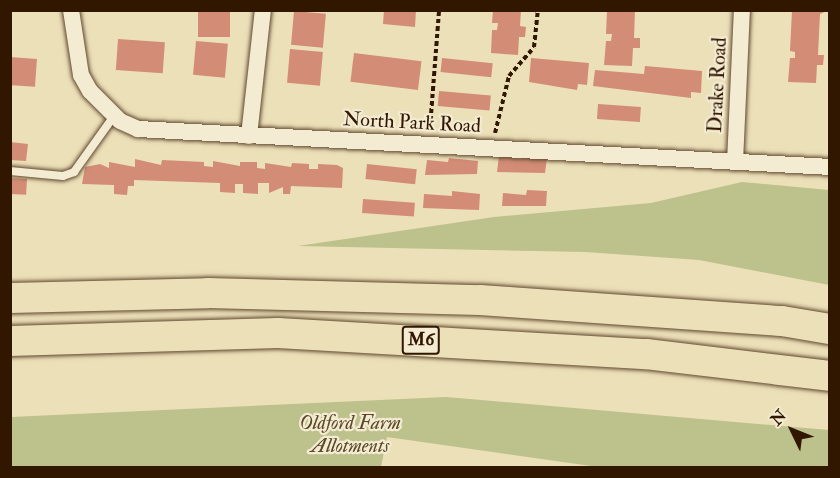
<!DOCTYPE html>
<html>
<head>
<meta charset="utf-8">
<style>
	body { margin:0 }
	#map { position:relative; width:840px; height:478px; overflow:hidden; background:#ece0b9; font-family:"IM FELL Double Pica",serif }
	div>[style] { position:absolute }
	[style*='--x'] { left:calc(var(--x)*1px); top:calc(var(--y)*1px); width:calc(var(--w)*1px); rotate:calc(var(--a)*1deg) }
	.green>* { inset:0; background:#bdc18b }
	.building>* { inset:0; background:#d38c76; transform-origin:0 0 }
	.path>* { height:4px; margin-top:-2px; transform-origin:0; background:repeating-linear-gradient(90deg,#311600 0 4.5px,transparent 0 7.5px) }
	.roads { filter:drop-shadow(0 0 2px #60482e) drop-shadow(0 0 2px #60482e) }
	.lane>* { height:8px; margin:-4px; padding:0 4px; transform-origin:4px; border-radius:4px; background:#f3ebd2 }
	.street>* { height:16px; margin:-8px; padding:0 8px; transform-origin:8px; border-radius:8px; background:#f3ebd2 }
	.highway>* { height:30px; margin:-15px; padding:0 15px; transform-origin:15px; border-radius:15px; background:#ece0b9 }
	span { translate:-50% -50%; white-space:nowrap; text-align:center; line-height:1.15; -webkit-text-stroke:4.5px #f3ebd2; paint-order:stroke }
	.shield-label span { padding:2px 4px; background:#f3ebd2; border:2px solid; border-radius:4px; -webkit-text-stroke-width:0 }
	.shield-label { font-size:18px; color:#311600; font-weight:700 }
	.street-label { font-size:20px; color:#311600 }
	.park-label { font-size:20px; color:#5b492a; font-style:italic }
	.frame { position:absolute; inset:0; border:12px solid #311600; pointer-events:none }
	.north { position:absolute; left:762px; top:400px; width:60px; height:60px; -webkit-text-stroke:4px #f3ebd2; paint-order:stroke; rotate:313deg; font-size:16px; font-weight:700; line-height:24px; text-align:center; color:#311600 }
	.north::after { content:''; display:block; margin:auto; width:21px; height:27px; background:#311600; clip-path:polygon(50% 0,100% 100%,50% 72%,0 100%) }
</style>
</head>
<body>
<div id="map">
	<div class="green">
		<div style="clip-path:polygon(742px 182px,829px 190px,829px 285px,699px 260px,586px 252px,298px 246px,494px 217px,651px 203px)"></div>
		<div style="clip-path:polygon(446px 397px,829px 430px,829px 467px,605px 468px,387px 437px,381px 467px,11px 467px,11px 417px)"></div>
	</div>
	<div class="building">
		<div style="left:198px;top:10px;width:32px;height:27px"></div>
		<div style="clip-path:polygon(384px 10px,416px 10px,415px 27px,383px 24px)"></div>
		<div style="clip-path:polygon(493px 10px,521px 10px,520px 26px,526px 27px,525px 37px,519px 37px,518px 55px,491px 53px,492px 30px,497px 30px,498px 23px,492px 23px)"></div>
		<div style="clip-path:polygon(607px 10px,635px 10px,634px 38px,640px 38px,640px 48px,633px 48px,632px 66px,604px 65px,606px 41px,611px 41px,612px 34px,606px 34px)"></div>
		<div style="clip-path:polygon(792px 10px,829px 10px,820px 14px,818px 55px,824px 55px,823px 65px,817px 65px,816px 83px,788px 82px,790px 58px,795px 58px,795px 52px,790px 51px)"></div>
		<div style="left:294px;top:11px;width:32px;height:34px;rotate:5deg"></div>
		<div style="left:118px;top:39px;width:47px;height:31px;rotate:4deg"></div>
		<div style="left:196px;top:41px;width:32px;height:34px;rotate:5deg"></div>
		<div style="left:290px;top:49px;width:33px;height:34px;rotate:5deg"></div>
		<div style="left:354px;top:53px;width:68px;height:29px;rotate:7deg"></div>
		<div style="left:10px;top:57px;width:27px;height:28px;rotate:4deg"></div>
		<div style="left:442px;top:58px;width:51px;height:14px;rotate:6deg"></div>
		<div style="clip-path:polygon(531px 58px,589px 63px,587px 85px,578px 84px,577px 90px,529px 82px)"></div>
		<div style="clip-path:polygon(645px 66px,702px 71px,701px 93px,691px 92px,691px 98px,593px 86px,595px 70px,644px 74px)"></div>
		<div style="left:439px;top:91px;width:52px;height:15px;rotate:5deg"></div>
		<div style="left:598px;top:104px;width:43px;height:15px;rotate:4deg"></div>
		<div style="clip-path:polygon(10px 142px,28px 144px,26px 161px,10px 160px)"></div>
		<div style="clip-path:polygon(521px 155px,547px 158px,545px 173px,497px 172px,499px 156px,521px 159px)"></div>
		<div style="clip-path:polygon(449px 158px,478px 161px,477px 174px,425px 175px,427px 160px,448px 162px)"></div>
		<div style="clip-path:polygon(135px 159px,161px 165px,162px 160px,204px 162px,204px 166px,213px 167px,213px 161px,240px 166px,240px 162px,257px 162px,257px 168px,265px 169px,265px 163px,291px 167px,292px 163px,309px 164px,309px 169px,318px 169px,318px 164px,337px 165px,343px 168px,342px 188px,291px 186px,290px 194px,283px 194px,283px 187px,269px 193px,269px 183px,258px 183px,258px 194px,243px 193px,243px 184px,235px 184px,235px 193px,220px 192px,220px 183px,134px 180px,134px 186px,128px 186px,127px 195px,114px 194px,114px 185px,82px 184px,85px 167px,100px 164px,109px 168px,109px 162px,135px 167px)"></div>
		<div style="left:367px;top:164px;width:50px;height:15px;rotate:6deg"></div>
		<div style="left:10px;top:178px;width:17px;height:16px;rotate:3deg"></div>
		<div style="clip-path:polygon(527px 190px,547px 191px,546px 206px,502px 206px,503px 193px,526px 195px)"></div>
		<div style="clip-path:polygon(452px 191px,480px 194px,479px 210px,423px 208px,424px 194px,452px 196px)"></div>
		<div style="left:363px;top:199px;width:52px;height:14px;rotate:4deg"></div>
	</div>
	<div class="path">
		<div style="--x:430;--y:128;--w:118;--a:-85.6"></div>
		<div style="--x:495;--y:133;--w:59;--a:-76.2"></div>
		<div style="--x:509;--y:76;--w:38;--a:-49"></div>
		<div style="--x:534;--y:47;--w:37;--a:-84"></div>
	</div>
	<div class="roads">
		<div class="lane">
			<div style="--x:10;--y:171;--w:53;--a:5.4"></div>
			<div style="--x:63;--y:176;--w:12;--a:-20"></div>
			<div style="--x:74;--y:172;--w:69;--a:-54.5"></div>
		</div>
		<div class="street">
			<div style="--x:71;--y:10;--w:66;--a:81.3"></div>
			<div style="--x:81;--y:75;--w:18;--a:61"></div>
			<div style="--x:90;--y:91;--w:42;--a:45"></div>
			<div style="--x:120;--y:121;--w:20;--a:24"></div>
			<div style="--x:138;--y:129;--w:693;--a:3.14"></div>
			<div style="--x:249;--y:136;--w:127;--a:-83.7"></div>
			<div style="--x:735;--y:162;--w:152;--a:-87.4"></div>
		</div>
		<div class="highway">
			<div style="--x:10;--y:298;--w:198;--a:-1.4"></div>
			<div style="--x:208;--y:293;--w:272;--a:1.5"></div>
			<div style="--x:480;--y:300;--w:303;--a:4"></div>
			<div style="--x:782;--y:321;--w:49;--a:9.5"></div>
			<div style="--x:10;--y:341;--w:268;--a:-1.7"></div>
			<div style="--x:278;--y:333;--w:369;--a:3.3"></div>
			<div style="--x:646;--y:354;--w:185;--a:6.8"></div>
		</div>
	</div>
	<div class="shield-label">
		<span style="left:421px;top:340px">M6</span>
	</div>
	<div class="street-label">
		<span style="left:717px;top:85px;rotate:-87deg">Drake Road</span>
		<span style="left:412px;top:122px;rotate:3deg">North Park Road</span>
	</div>
	<div class="park-label">
		<span style="left:350px;top:434px">Oldford Farm<br>Allotments</span>
	</div>
	<div class="frame"></div>
	<div class="north">N</div>
</div>
</body>
</html>
